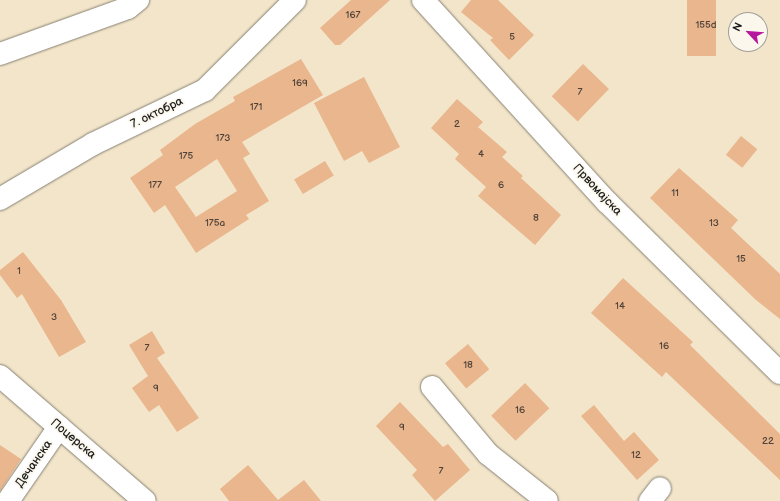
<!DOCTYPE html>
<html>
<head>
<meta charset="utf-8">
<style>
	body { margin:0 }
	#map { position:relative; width:780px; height:501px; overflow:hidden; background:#f2e5ca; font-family:"Balsamiq Sans",sans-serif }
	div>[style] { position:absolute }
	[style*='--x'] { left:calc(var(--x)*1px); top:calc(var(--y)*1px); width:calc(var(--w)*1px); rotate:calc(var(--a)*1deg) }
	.building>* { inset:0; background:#e9b68e; transform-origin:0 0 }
	.roads { filter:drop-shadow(0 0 1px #878073) drop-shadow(0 0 1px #878073) }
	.minor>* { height:22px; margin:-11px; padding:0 11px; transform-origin:11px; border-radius:11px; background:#fff }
	.major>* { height:22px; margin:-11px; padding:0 11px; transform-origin:11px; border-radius:11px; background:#fff }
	span { translate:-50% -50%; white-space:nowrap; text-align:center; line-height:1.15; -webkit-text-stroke:3.5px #fbf7ec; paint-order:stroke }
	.number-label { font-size:10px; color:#4f4238 }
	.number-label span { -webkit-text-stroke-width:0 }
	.street-label { font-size:12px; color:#1c1c1c }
	.north { position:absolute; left:728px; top:12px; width:40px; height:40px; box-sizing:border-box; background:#fbf7ec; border:1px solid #a29f99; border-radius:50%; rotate:296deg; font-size:11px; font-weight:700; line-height:16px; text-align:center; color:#1c1c1c }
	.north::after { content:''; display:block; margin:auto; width:14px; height:18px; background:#b5179e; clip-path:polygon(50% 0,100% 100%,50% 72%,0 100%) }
</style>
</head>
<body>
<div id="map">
	<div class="building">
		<div style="clip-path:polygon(351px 0,390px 0,340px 45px,335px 45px,320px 28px)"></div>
		<div style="clip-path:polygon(471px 0,498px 0,534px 35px,509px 60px,490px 40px,493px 38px,461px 12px)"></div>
		<div style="left:687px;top:0;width:29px;height:56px"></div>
		<div style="clip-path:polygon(evenodd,301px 59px,323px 95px,242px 142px,250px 154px,243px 158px,269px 201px,246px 215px,249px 219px,196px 253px,165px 205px,154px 213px,130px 178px,163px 155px,160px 150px,195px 124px,235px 101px,233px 97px,301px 59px,217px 159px,237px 191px,196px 217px,175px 187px,217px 159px)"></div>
		<div style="left:583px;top:64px;width:36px;height:45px;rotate:44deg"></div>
		<div style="clip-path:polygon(364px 77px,400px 147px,369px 163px,362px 151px,344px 161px,314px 103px)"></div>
		<div style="clip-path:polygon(457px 99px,483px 122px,478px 127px,507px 152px,502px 157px,523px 176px,521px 178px,561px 215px,535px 245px,478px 196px,486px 187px,455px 159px,459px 154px,431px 128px)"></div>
		<div style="left:741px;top:136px;width:21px;height:24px;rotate:39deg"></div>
		<div style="left:325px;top:161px;width:17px;height:36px;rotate:59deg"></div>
		<div style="clip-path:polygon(679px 168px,738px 220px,731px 228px,780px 274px,780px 319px,756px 300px,650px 198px)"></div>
		<div style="clip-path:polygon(23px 252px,61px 300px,86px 342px,59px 357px,22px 294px,17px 298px,0 275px,0 270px)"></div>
		<div style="clip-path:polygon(623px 278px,693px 342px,690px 345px,780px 434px,780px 480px,666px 372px,662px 377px,591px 313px)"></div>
		<div style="clip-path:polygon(152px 331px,165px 353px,157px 358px,199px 418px,177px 432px,159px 405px,149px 412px,132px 388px,148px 376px,129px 345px)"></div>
		<div style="left:468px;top:344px;width:33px;height:30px;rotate:50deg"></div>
		<div style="left:525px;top:383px;width:35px;height:47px;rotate:46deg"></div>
		<div style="clip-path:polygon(400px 402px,443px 447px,448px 444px,470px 470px,435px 501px,412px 475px,417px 470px,376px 426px)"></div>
		<div style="clip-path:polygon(594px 405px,624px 441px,634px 432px,659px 460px,637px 480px,581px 416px)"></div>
		<div style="clip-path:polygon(0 445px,21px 459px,0 491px)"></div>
		<div style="clip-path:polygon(248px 465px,278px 500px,304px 480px,321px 501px,229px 501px,220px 489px)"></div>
	</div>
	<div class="roads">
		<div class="minor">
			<div style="--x:423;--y:0;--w:273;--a:47.7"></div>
			<div style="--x:607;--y:202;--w:243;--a:44.7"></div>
			<div style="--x:0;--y:54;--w:136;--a:-19.8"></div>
			<div style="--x:128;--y:8;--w:13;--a:-39"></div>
			<div style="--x:0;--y:199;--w:108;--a:-30.6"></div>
			<div style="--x:93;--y:144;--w:124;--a:-25.7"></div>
			<div style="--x:205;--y:90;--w:127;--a:-45"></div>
			<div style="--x:432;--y:387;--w:87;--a:50.1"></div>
			<div style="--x:488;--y:454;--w:75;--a:38.5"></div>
			<div style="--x:8;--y:501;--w:90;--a:-55.4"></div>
			<div style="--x:650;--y:501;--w:16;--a:-52"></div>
		</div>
		<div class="major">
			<div style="--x:0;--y:376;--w:191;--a:40.8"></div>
		</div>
	</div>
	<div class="number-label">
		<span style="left:353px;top:16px">167</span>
		<span style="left:706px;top:26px">155d</span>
		<span style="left:512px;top:38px">5</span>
		<span style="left:300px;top:84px">169</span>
		<span style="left:580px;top:93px">7</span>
		<span style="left:256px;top:108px">171</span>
		<span style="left:457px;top:125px">2</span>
		<span style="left:223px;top:139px">173</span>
		<span style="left:481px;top:155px">4</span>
		<span style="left:186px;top:157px">175</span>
		<span style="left:155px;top:186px">177</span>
		<span style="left:501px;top:186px">6</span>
		<span style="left:675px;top:194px">11</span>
		<span style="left:536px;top:219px">8</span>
		<span style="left:215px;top:224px">175a</span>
		<span style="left:714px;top:224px">13</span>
		<span style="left:741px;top:260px">15</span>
		<span style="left:19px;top:272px">1</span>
		<span style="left:620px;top:307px">14</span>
		<span style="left:54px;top:318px">3</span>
		<span style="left:664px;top:347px">16</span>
		<span style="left:147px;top:349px">7</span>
		<span style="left:468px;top:366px">18</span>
		<span style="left:156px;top:389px">9</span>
		<span style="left:520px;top:411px">16</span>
		<span style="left:402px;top:428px">9</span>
		<span style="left:768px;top:442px">22</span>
		<span style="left:636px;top:456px">12</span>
		<span style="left:441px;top:472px">7</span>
	</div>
	<div class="street-label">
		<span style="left:157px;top:113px;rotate:-26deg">7. октобра</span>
		<span style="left:597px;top:190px;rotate:47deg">Првомајска</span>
		<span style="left:73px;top:439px;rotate:40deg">Поцерска</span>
		<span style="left:34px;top:464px;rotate:-55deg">Дечанска</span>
	</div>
	<div class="north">N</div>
</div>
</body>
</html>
